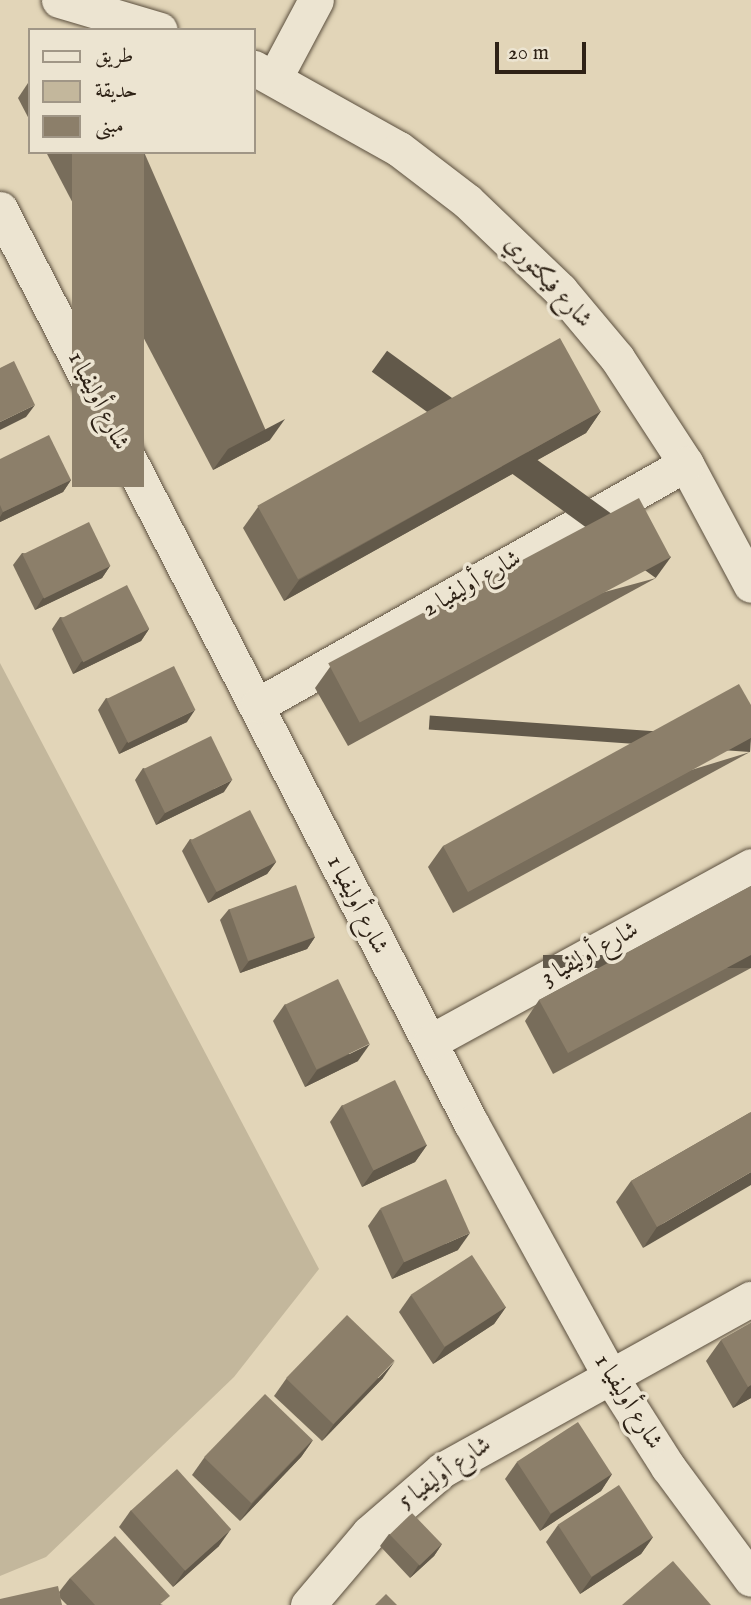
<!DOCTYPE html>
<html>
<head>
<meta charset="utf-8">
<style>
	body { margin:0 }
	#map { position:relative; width:751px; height:1605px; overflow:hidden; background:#e2d5b8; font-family:"IM FELL English",Amiri,serif }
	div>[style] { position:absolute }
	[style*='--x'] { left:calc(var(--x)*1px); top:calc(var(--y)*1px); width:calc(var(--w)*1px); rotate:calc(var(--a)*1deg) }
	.green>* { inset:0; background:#c3b79c }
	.roads { filter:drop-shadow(0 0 2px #5b4f3e) drop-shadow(0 0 2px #5b4f3e) }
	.minor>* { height:35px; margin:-17.5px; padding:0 17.5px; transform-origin:17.5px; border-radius:17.5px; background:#ece4d1 }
	.wall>* { inset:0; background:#786d5b }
	.shaded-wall>* { inset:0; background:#62594a; transform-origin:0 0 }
	.building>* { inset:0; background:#8c7f6a; transform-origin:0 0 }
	span { translate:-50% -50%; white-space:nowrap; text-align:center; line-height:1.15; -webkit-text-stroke:7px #ece4d1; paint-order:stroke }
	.street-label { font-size:24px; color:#2e2216 }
	.legend { position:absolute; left:28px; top:28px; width:228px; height:126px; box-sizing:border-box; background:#ece4d1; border:2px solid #a09686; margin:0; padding:9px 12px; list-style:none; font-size:21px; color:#2e2216 }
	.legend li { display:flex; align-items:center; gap:14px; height:35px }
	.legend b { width:35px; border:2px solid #a09686 }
	.scale { position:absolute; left:495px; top:42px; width:91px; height:32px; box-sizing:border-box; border:4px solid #2e2216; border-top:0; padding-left:9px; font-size:21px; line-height:24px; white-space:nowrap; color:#2e2216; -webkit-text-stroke:5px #ece4d1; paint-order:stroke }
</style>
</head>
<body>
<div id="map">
	<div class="green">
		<div style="clip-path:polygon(0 663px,319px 1269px,234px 1377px,183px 1426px,46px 1557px,0 1576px)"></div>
	</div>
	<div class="roads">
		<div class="minor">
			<div style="--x:59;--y:0;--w:105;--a:16.5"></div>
			<div style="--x:254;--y:68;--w:166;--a:29.2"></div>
			<div style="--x:399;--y:149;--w:86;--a:37.4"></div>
			<div style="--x:467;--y:201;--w:129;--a:43.7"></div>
			<div style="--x:560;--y:290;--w:89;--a:50"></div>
			<div style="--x:617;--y:358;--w:126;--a:56.9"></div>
			<div style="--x:686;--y:464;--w:137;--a:61.8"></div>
			<div style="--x:275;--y:77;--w:87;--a:-62"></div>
			<div style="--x:0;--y:209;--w:1028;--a:62.74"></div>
			<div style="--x:471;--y:1123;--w:289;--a:61.2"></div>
			<div style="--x:610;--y:1376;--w:108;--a:57.5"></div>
			<div style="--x:668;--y:1467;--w:139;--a:53.5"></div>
			<div style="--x:258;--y:705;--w:491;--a:-29.4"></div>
			<div style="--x:430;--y:1042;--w:366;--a:-28.7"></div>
			<div style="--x:308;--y:1605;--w:94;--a:-49.7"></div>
			<div style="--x:369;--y:1533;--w:96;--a:-40.8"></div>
			<div style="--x:442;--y:1470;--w:353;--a:-29"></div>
		</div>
	</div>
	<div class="wall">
		<div style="clip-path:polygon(30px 80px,30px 121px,18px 98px)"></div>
		<div style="clip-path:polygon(46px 152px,144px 152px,270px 440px,213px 470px)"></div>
		<div style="clip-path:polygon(601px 411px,586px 433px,284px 601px,243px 528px,258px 507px)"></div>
		<div style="clip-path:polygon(0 459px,71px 480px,63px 492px,0 522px)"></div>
		<div style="clip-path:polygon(22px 553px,110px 566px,102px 578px,35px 610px,13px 565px)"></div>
		<div style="clip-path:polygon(656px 578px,348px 746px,315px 688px,330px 667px)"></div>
		<div style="clip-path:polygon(60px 617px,149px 629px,141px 641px,73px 674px,52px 629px)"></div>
		<div style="clip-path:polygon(106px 698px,187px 722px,119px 754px,98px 710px)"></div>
		<div style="clip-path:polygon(750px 752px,453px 913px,428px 867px,443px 846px)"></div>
		<div style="clip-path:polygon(143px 768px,224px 792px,156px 825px,135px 780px)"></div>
		<div style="clip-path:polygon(190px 839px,276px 862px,267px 874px,208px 903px,182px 851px)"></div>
		<div style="clip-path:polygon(751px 886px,751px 968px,553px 1074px,525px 1021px,539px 1000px)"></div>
		<div style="clip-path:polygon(229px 909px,315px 937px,307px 949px,240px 973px,220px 920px)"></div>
		<div style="clip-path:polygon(285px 1004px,358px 1061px,305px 1087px,273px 1021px)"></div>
		<div style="clip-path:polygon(342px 1105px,427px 1145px,415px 1162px,362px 1187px,330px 1122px)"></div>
		<div style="clip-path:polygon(751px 1112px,643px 1248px,616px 1202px,631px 1181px)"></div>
		<div style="clip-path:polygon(380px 1209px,458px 1250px,392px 1279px,368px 1226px)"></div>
		<div style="clip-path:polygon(411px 1295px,506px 1307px,494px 1324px,433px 1364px,399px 1312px)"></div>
		<div style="clip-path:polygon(751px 1323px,751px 1398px,733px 1408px,706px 1361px,721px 1340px)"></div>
		<div style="clip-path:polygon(383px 1378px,322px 1441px,274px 1396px,286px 1379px)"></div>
		<div style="clip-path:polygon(313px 1440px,301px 1457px,240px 1521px,192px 1475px,204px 1458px)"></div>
		<div style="clip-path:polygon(517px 1462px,612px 1474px,601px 1491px,540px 1531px,505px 1479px)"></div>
		<div style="clip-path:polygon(131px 1510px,219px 1546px,173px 1587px,119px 1527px)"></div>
		<div style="clip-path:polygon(558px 1525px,653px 1537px,641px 1554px,580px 1594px,546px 1542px)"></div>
		<div style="clip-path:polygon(389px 1534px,442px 1544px,434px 1556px,410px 1578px,380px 1546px)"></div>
		<div style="clip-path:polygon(70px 1578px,163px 1605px,67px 1605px,60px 1598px,59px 1592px)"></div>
	</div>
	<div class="shaded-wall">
		<div style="clip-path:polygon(35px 405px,26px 417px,0 430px,0 422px)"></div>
		<div style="clip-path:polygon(601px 411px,586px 433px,284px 601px,299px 580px)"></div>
		<div style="clip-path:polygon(285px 419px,270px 440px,213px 470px,228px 449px)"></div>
		<div style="clip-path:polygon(71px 480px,63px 492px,0 522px,0 517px,3px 512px)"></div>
		<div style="left:671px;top:557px;width:26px;height:351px;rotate:126deg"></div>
		<div style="clip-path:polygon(110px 566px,102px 578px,35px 610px,43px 598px)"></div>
		<div style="clip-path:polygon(149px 629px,141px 641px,73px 674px,81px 662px)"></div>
		<div style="clip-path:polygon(195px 710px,187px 722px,119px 754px,127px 742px)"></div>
		<div style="left:751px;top:738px;width:14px;height:322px;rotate:94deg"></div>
		<div style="clip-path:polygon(232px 780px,224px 792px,156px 825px,165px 813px)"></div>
		<div style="clip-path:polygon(276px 862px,267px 874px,208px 903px,217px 891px)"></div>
		<div style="clip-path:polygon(315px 937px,307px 949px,240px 973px,249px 961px)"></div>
		<div style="left:751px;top:955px;width:13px;height:208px;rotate:90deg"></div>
		<div style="clip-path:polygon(370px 1044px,358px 1061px,305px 1087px,317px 1070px)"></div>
		<div style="clip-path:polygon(427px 1145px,415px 1162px,362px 1187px,374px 1170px)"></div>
		<div style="clip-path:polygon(751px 1172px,751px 1185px,643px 1248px,657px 1227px)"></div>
		<div style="clip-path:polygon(470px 1233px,458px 1250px,392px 1279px,404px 1262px)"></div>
		<div style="clip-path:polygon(506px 1307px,494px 1324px,433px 1364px,445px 1347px)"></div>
		<div style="clip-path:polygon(395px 1361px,383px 1378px,322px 1441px,334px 1424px)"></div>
		<div style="clip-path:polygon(751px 1385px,751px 1398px,733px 1408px,748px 1387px)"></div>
		<div style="clip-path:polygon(313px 1440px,301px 1457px,240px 1521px,252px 1504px)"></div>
		<div style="clip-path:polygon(612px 1474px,601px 1491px,540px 1531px,551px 1514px)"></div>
		<div style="clip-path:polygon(231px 1529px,219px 1546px,173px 1587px,185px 1570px)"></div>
		<div style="clip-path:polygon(653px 1537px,641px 1554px,580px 1594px,592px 1577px)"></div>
		<div style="clip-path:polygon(442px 1544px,434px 1556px,410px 1578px,418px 1566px)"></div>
	</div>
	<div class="building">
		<div style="left:72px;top:152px;width:72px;height:335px"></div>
		<div style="left:560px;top:338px;width:84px;height:346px;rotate:61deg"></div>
		<div style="clip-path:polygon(14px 361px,35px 405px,0 422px,0 368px)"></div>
		<div style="clip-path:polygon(49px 435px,71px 480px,3px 512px,0 505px,0 459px)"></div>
		<div style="left:639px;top:498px;width:67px;height:352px;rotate:62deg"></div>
		<div style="left:89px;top:522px;width:49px;height:74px;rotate:64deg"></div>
		<div style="left:127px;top:585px;width:49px;height:74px;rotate:63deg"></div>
		<div style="left:174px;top:666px;width:49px;height:75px;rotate:64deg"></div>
		<div style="clip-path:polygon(739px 684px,751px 705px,751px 738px,468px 892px,443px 846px)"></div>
		<div style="left:211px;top:736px;width:49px;height:75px;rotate:64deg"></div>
		<div style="left:250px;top:810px;width:58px;height:67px;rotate:63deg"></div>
		<div style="left:296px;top:885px;width:55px;height:71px;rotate:70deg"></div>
		<div style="clip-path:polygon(751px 886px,751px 955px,568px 1053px,539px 1000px)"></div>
		<div style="left:338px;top:979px;width:72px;height:59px;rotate:64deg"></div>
		<div style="left:395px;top:1080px;width:72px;height:59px;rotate:64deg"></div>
		<div style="clip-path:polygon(751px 1112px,751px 1172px,657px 1227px,631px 1181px)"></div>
		<div style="left:446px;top:1179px;width:59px;height:72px;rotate:66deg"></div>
		<div style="left:472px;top:1255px;width:62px;height:73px;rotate:57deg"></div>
		<div style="left:347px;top:1315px;width:66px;height:88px;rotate:44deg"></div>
		<div style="clip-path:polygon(751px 1323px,751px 1385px,748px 1387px,721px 1340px)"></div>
		<div style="left:265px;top:1394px;width:66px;height:88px;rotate:44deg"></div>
		<div style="left:578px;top:1422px;width:62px;height:73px;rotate:57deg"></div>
		<div style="left:177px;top:1469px;width:81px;height:62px;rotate:48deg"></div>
		<div style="left:619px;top:1485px;width:62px;height:73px;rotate:57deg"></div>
		<div style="left:412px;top:1513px;width:43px;height:31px;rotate:46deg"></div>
		<div style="clip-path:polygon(115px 1536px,170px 1596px,159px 1605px,95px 1605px,70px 1578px)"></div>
		<div style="clip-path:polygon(673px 1561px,711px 1605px,622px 1605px)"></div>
		<div style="clip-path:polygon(58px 1586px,62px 1605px,0 1605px,0 1599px)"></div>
		<div style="clip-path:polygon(386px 1594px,397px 1605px,375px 1605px)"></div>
	</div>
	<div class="street-label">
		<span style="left:548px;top:282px;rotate:47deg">شارع فيكتوري</span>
		<span style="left:98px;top:401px;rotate:63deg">شارع أوليفيا 1</span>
		<span style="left:472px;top:584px;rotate:-30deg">شارع أوليفيا 2</span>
		<span style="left:357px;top:905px;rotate:63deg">شارع أوليفيا 1</span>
		<span style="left:590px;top:954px;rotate:-29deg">شارع أوليفيا 3</span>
		<span style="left:628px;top:1402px;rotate:58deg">شارع أوليفيا 1</span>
		<span style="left:445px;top:1473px;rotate:-35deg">شارع أوليفيا 5</span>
	</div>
	<ul class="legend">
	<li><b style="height:9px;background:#ece4d1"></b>طريق</li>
	<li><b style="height:19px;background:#c3b79c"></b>حديقة</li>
	<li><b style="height:19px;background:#8c7f6a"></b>مبنى</li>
	</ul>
	<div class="scale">20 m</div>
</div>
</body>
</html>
